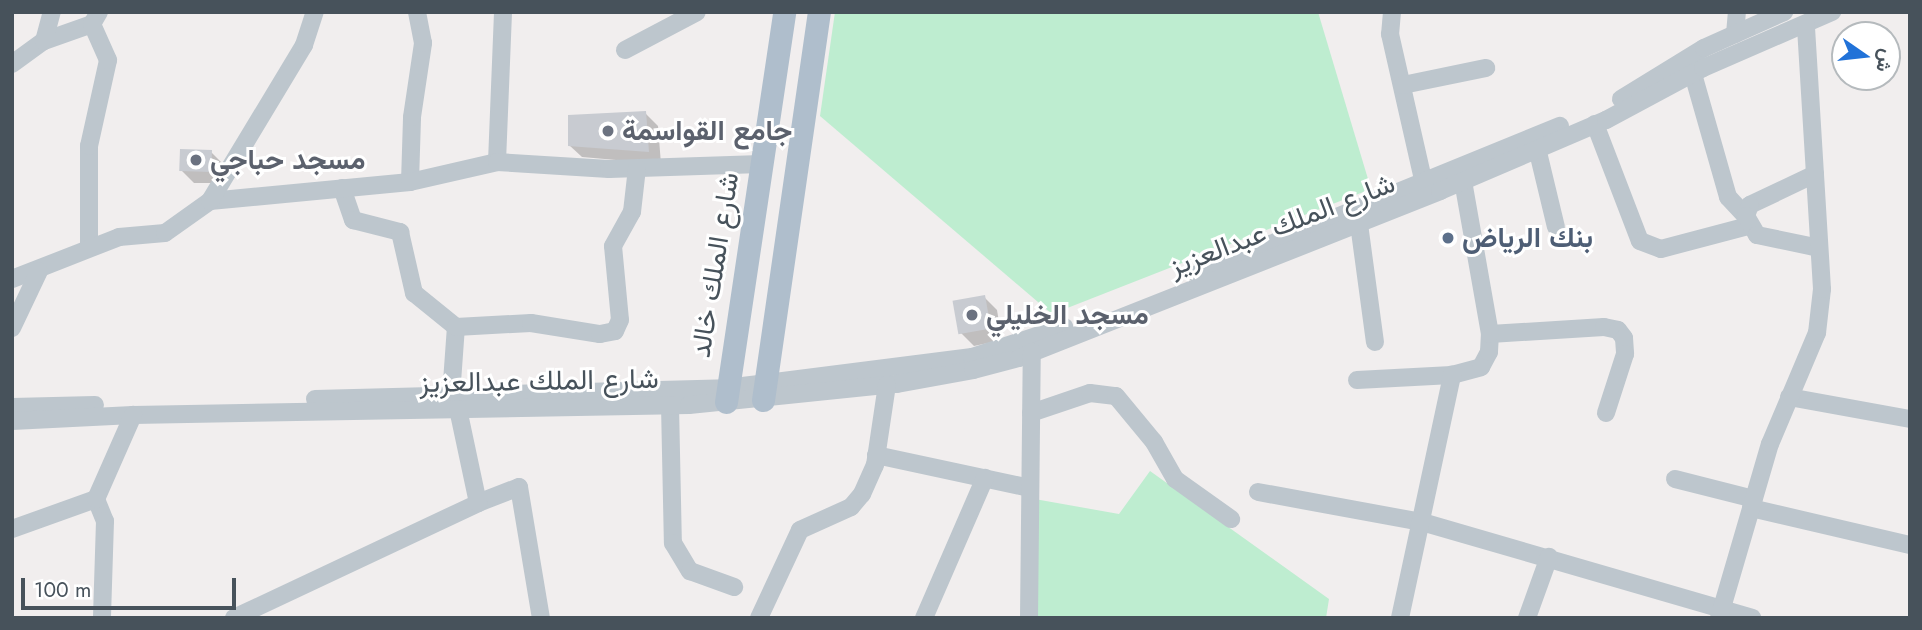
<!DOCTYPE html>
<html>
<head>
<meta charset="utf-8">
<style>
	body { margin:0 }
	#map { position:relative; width:1922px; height:630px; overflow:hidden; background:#f1eeee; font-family:Jost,Vazirmatn,sans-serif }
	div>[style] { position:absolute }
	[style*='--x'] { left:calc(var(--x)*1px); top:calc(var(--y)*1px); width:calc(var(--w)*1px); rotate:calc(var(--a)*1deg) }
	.green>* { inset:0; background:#beedd0 }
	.shadow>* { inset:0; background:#0003 }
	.building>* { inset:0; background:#c8cbd1; transform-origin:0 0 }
	.minor>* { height:18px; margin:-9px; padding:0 9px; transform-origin:9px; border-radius:9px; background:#bdc6cd }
	.major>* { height:23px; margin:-11.5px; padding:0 11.5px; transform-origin:11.5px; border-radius:11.5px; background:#afbecc }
	.dots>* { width:19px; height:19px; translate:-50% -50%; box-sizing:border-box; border:4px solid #fff; border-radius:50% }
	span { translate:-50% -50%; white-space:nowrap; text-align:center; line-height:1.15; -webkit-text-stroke:6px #fff; paint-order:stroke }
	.worship-label { font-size:28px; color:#5b616d; font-weight:700 }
	.left { translate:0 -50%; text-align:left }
	.street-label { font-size:28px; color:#47525b }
	.service-label { font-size:28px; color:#4e5e75; font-weight:700 }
	.frame { position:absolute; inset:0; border:14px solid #47525b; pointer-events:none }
	.north { position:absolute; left:1831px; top:21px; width:70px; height:70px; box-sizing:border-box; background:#fff; border:2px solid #b5babd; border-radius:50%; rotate:104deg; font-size:19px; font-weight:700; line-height:28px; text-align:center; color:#47525b }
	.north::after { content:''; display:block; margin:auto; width:24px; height:32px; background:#2172d8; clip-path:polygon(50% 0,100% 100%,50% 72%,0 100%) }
	.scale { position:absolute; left:21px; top:578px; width:215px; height:32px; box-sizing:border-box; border:4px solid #47525b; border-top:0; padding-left:9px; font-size:21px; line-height:24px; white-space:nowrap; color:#47525b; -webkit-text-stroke:5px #fff; paint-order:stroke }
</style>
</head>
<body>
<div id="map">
	<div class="green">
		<div style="clip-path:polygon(835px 12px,1318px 12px,1371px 189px,1052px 314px,820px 116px)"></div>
		<div style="clip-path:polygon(1150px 471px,1329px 599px,1326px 618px,1030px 618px,1029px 498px,1119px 514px)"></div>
	</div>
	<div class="shadow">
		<div style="clip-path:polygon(645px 113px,658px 126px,661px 164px,582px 157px,569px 145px)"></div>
		<div style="clip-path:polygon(211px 152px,223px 164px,223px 183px,194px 183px,181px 170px)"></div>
		<div style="clip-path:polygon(984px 297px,997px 310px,1002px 340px,974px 346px,961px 333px)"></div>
	</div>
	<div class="building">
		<div style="clip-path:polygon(646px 111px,649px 152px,568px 146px,568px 115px)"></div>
		<div style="left:180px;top:149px;width:32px;height:22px;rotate:2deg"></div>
		<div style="left:985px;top:295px;width:34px;height:33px;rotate:80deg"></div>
	</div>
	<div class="minor">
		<div style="--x:1392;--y:12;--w:22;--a:95"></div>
		<div style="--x:1390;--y:34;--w:154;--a:77.2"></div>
		<div style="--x:1735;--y:34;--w:22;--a:-85"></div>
		<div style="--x:44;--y:41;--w:51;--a:-19.5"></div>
		<div style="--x:92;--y:24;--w:14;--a:-60"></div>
		<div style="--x:625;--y:50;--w:81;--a:-27.8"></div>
		<div style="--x:12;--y:64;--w:39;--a:-36"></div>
		<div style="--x:44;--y:41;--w:30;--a:-75"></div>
		<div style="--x:1693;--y:74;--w:128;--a:74.1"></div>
		<div style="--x:1728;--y:197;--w:26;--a:47"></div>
		<div style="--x:1403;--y:85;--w:85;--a:-11.6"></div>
		<div style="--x:1621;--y:99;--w:97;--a:-31.6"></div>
		<div style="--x:1704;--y:48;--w:88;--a:-24.2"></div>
		<div style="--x:1595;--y:124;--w:125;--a:69"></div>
		<div style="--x:1640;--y:241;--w:22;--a:21"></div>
		<div style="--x:1661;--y:249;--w:90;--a:-14.8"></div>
		<div style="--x:1537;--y:148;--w:81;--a:76.5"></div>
		<div style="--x:497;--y:162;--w:150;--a:-87.7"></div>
		<div style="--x:1815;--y:174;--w:72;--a:154.5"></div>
		<div style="--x:1750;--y:205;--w:12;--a:110"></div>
		<div style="--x:1746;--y:216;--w:22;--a:60"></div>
		<div style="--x:1757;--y:235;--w:63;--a:11.8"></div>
		<div style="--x:410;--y:182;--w:65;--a:-88.2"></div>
		<div style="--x:412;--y:117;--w:75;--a:-81.5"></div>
		<div style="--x:423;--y:43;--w:32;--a:-101"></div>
		<div style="--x:342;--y:188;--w:34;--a:71"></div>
		<div style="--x:353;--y:220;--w:49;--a:14.3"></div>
		<div style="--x:400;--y:232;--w:63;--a:77.1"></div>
		<div style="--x:414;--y:293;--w:54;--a:39"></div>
		<div style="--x:210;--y:201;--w:201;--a:-5.4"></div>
		<div style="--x:410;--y:182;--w:89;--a:-12.9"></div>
		<div style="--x:497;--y:162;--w:112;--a:3.6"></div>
		<div style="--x:609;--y:169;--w:152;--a:-1.9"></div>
		<div style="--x:1359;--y:224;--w:119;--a:82.3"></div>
		<div style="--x:89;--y:246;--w:100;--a:-90"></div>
		<div style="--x:89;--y:146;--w:88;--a:-77.5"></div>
		<div style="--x:108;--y:60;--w:39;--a:-114"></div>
		<div style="--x:1197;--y:274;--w:392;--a:-22.2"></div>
		<div style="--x:12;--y:279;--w:115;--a:-21.4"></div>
		<div style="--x:119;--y:237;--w:46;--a:-5"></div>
		<div style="--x:165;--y:233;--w:55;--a:-35.4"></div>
		<div style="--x:210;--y:201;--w:182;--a:-58.9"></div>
		<div style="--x:304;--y:45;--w:35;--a:-72"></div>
		<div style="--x:12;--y:328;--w:63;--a:-64.7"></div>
		<div style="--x:1490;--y:334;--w:114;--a:-3.5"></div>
		<div style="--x:1604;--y:327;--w:14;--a:12"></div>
		<div style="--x:1618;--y:330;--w:10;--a:53"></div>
		<div style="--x:1624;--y:338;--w:16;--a:86"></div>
		<div style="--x:1625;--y:354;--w:62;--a:107.9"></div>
		<div style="--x:1357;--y:380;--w:95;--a:-3"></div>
		<div style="--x:1452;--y:375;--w:30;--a:-15"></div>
		<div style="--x:1481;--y:367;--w:17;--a:-62"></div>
		<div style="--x:1489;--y:352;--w:18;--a:-87"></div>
		<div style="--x:1490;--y:334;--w:155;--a:-100"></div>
		<div style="--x:451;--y:396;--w:69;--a:-85.9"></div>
		<div style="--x:456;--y:327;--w:75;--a:-3.1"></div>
		<div style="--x:531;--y:323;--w:70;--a:9.1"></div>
		<div style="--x:600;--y:334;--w:15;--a:-11"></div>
		<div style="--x:615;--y:331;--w:12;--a:-66"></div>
		<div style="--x:620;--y:320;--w:74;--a:-95.4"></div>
		<div style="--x:613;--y:246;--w:39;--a:-61"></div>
		<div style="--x:632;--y:212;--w:44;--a:-83.5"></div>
		<div style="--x:1789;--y:397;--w:123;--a:10.3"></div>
		<div style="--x:315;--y:399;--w:411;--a:-1.5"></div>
		<div style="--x:726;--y:388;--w:248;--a:-7.2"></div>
		<div style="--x:972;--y:357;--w:97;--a:-18.1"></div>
		<div style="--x:670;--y:405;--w:138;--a:88.8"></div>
		<div style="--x:673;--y:543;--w:33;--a:59"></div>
		<div style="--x:690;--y:571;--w:47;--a:20"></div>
		<div style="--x:12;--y:407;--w:83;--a:-1.4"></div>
		<div style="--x:1031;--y:413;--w:62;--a:-18.7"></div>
		<div style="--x:1090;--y:393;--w:26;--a:7"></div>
		<div style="--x:1116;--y:396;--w:60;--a:50.4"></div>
		<div style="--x:1154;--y:442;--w:43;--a:60.4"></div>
		<div style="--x:1175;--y:479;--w:69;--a:35.5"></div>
		<div style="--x:12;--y:421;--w:121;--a:-2.8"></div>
		<div style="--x:133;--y:415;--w:556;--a:-1.03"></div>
		<div style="--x:689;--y:405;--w:209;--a:-5.8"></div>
		<div style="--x:897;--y:384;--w:77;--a:-10.4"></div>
		<div style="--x:973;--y:370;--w:48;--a:-14.6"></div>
		<div style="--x:1019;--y:358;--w:453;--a:-21.6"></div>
		<div style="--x:1440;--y:191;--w:181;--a:-23.2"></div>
		<div style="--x:1606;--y:120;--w:110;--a:-28.2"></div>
		<div style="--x:1703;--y:68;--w:141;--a:-23.5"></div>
		<div style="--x:876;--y:455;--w:157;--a:12.1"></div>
		<div style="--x:1675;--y:479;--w:81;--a:14.2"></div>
		<div style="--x:1258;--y:492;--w:167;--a:10.4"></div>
		<div style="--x:1422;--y:522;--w:344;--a:16.2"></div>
		<div style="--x:96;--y:499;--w:24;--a:68"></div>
		<div style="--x:105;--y:521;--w:97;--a:91.8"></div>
		<div style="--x:478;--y:503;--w:44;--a:-21.3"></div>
		<div style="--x:519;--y:487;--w:133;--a:80.5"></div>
		<div style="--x:1751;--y:508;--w:163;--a:13.1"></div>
		<div style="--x:12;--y:529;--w:89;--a:-19.7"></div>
		<div style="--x:96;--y:499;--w:92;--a:-66.2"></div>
		<div style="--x:234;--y:618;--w:270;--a:-25.2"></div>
		<div style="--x:478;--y:503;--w:96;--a:-102"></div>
		<div style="--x:759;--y:618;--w:97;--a:-65"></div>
		<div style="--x:800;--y:530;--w:56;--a:-24.3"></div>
		<div style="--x:851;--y:507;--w:17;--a:-50"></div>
		<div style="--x:862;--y:494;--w:32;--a:-66"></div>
		<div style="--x:875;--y:465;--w:81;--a:-81.5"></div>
		<div style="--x:924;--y:618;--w:153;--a:-66.5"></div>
		<div style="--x:1029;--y:618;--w:266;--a:-89.4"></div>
		<div style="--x:1400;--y:618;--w:249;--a:-77.9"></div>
		<div style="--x:1527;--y:618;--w:65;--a:-70.2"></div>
		<div style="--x:1719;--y:618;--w:181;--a:-73.7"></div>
		<div style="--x:1770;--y:444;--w:121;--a:-67.1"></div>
		<div style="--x:1817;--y:333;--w:44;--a:-83.5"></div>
		<div style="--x:1822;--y:289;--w:264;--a:-93.5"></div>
	</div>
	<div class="major">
		<div style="--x:763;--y:400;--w:392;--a:-81.8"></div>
		<div style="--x:726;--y:402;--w:394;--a:-81.5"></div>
	</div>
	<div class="dots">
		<div style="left:608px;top:131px;background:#6b7280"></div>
		<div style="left:196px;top:160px;background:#6b7280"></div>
		<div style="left:1448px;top:238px;background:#5c6f8a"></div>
		<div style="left:972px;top:315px;background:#6b7280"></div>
	</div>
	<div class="worship-label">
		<span class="left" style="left:622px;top:131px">جامع القواسمة</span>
		<span class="left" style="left:210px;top:160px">مسجد حباجي</span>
		<span class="left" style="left:986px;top:315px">مسجد الخليلي</span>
	</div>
	<div class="street-label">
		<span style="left:1282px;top:225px;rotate:-21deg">شارع الملك عبدالعزيز</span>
		<span style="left:715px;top:265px;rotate:-81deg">شارع الملك خالد</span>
		<span style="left:539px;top:381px;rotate:-1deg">شارع الملك عبدالعزيز</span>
	</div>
	<div class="service-label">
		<span class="left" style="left:1462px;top:238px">بنك الرياض</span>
	</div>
	<div class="frame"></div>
	<div class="north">ش</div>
	<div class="scale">100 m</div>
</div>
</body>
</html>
